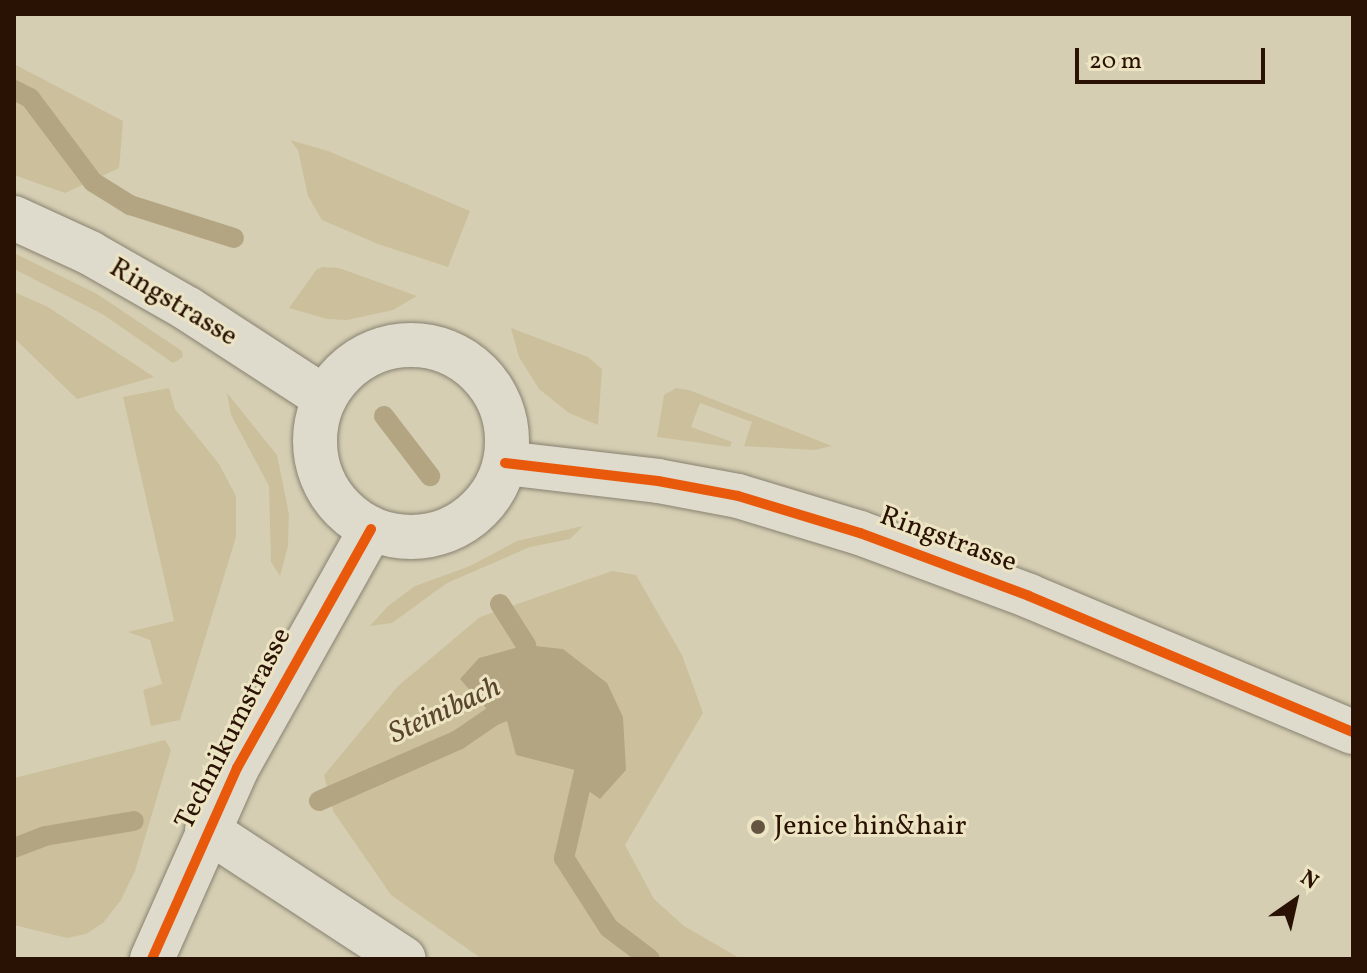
<!DOCTYPE html>
<html>
<head>
<meta charset="utf-8">
<style>
	body { margin:0 }
	#map { position:relative; width:1367px; height:973px; overflow:hidden; background:#d5ceb3; font-family:Vollkorn,serif }
	div>[style] { position:absolute }
	[style*='--x'] { left:calc(var(--x)*1px); top:calc(var(--y)*1px); width:calc(var(--w)*1px); rotate:calc(var(--a)*1deg) }
	.green>* { inset:0; background:#ccc09c }
	.water>* { inset:0; background:#b3a582 }
	.stream>* { height:20px; margin:-10px; padding:0 10px; transform-origin:10px; border-radius:10px; background:#b3a582 }
	.roads { filter:drop-shadow(0 0 2px #888170) drop-shadow(0 0 2px #888170) }
	.street>* { height:44px; margin:-22px; padding:0 22px; transform-origin:22px; border-radius:22px; background:#dedbcc }
	.secondary>* { height:44px; margin:-22px; padding:0 22px; transform-origin:22px; border-radius:22px; background:#dedbcc }
	.secondary>.ring { margin:-22px; padding:0; box-sizing:content-box; background:none; border:44px solid #dedbcc; border-radius:50% }
	.cycleway>* { height:10px; margin:-5px; padding:0 5px; transform-origin:5px; border-radius:5px; background:#e8590c }
	.dots>* { width:22px; height:22px; translate:-50% -50%; box-sizing:border-box; border:4px solid #ede4c4; border-radius:50% }
	span { translate:-50% -50%; white-space:nowrap; text-align:center; line-height:1.15; -webkit-text-stroke:6px #ede4c4; paint-order:stroke }
	.street-label { font-size:28px; color:#291203 }
	.poi-label { font-size:28px; color:#291203 }
	.left { translate:0 -50%; text-align:left }
	.water-label { font-size:30px; color:#5a462d; font-style:italic }
	.frame { position:absolute; inset:0; border:16px solid #291203; pointer-events:none }
	.north { position:absolute; left:1255px; top:861px; width:80px; height:80px; -webkit-text-stroke:6px #ede4c4; paint-order:stroke; rotate:34deg; font-size:22px; font-weight:700; line-height:32px; text-align:center; color:#291203 }
	.north::after { content:''; display:block; margin:auto; width:28px; height:36px; background:#291203; clip-path:polygon(50% 0,100% 100%,50% 72%,0 100%) }
	.scale { position:absolute; left:1075px; top:48px; width:190px; height:36px; box-sizing:border-box; border:4px solid #291203; border-top:0; padding-left:10px; font-size:24px; line-height:28px; white-space:nowrap; color:#291203; -webkit-text-stroke:6px #ede4c4; paint-order:stroke }
</style>
</head>
<body>
<div id="map">
	<div class="green">
		<div style="clip-path:polygon(14px 64px,123px 121px,119px 168px,65px 193px,14px 175px)"></div>
		<div style="clip-path:polygon(290px 140px,328px 151px,470px 211px,448px 267px,378px 244px,322px 220px,308px 196px,298px 150px)"></div>
		<div style="clip-path:polygon(14px 253px,97px 294px,182px 351px,183px 357px,173px 363px,104px 315px,14px 269px)"></div>
		<div style="clip-path:polygon(323px 267px,339px 268px,417px 296px,393px 310px,347px 320px,327px 319px,289px 308px,317px 269px)"></div>
		<div style="clip-path:polygon(14px 292px,48px 307px,154px 377px,77px 399px,14px 338px)"></div>
		<div style="clip-path:polygon(511px 328px,588px 357px,602px 369px,598px 425px,569px 413px,539px 389px,519px 357px)"></div>
		<div style="clip-path:polygon(169px 388px,175px 409px,219px 464px,236px 496px,236px 537px,180px 720px,151px 726px,143px 690px,162px 684px,150px 640px,128px 632px,174px 621px,123px 397px)"></div>
		<div style="clip-path:polygon(676px 388px,689px 390px,832px 446px,815px 450px,744px 446px,752px 422px,700px 403px,691px 427px,732px 442px,730px 447px,657px 437px,664px 395px)"></div>
		<div style="clip-path:polygon(227px 393px,277px 455px,289px 514px,288px 546px,280px 576px,271px 562px,269px 486px,231px 415px)"></div>
		<div style="clip-path:polygon(583px 526px,570px 539px,530px 547px,447px 583px,392px 623px,370px 626px,388px 606px,415px 586px,470px 566px,517px 541px)"></div>
		<div style="clip-path:polygon(612px 571px,636px 575px,682px 655px,703px 713px,625px 845px,654px 899px,684px 926px,741px 959px,482px 959px,391px 895px,333px 811px,324px 775px,398px 686px,480px 617px)"></div>
		<div style="clip-path:polygon(165px 740px,171px 750px,135px 871px,121px 900px,103px 923px,86px 934px,67px 938px,14px 925px,14px 778px)"></div>
	</div>
	<div class="water">
		<div style="clip-path:polygon(526px 645px,563px 649px,607px 683px,623px 717px,626px 770px,600px 799px,583px 787px,575px 770px,516px 755px,507px 721px,493px 716px,460px 679px,479px 658px)"></div>
	</div>
	<div class="stream">
		<div style="--x:14;--y:90;--w:18;--a:27"></div>
		<div style="--x:30;--y:98;--w:105;--a:53.1"></div>
		<div style="--x:93;--y:182;--w:44;--a:31.9"></div>
		<div style="--x:130;--y:205;--w:109;--a:17.6"></div>
		<div style="--x:384;--y:416;--w:76;--a:52.5"></div>
		<div style="--x:500;--y:604;--w:49;--a:57.6"></div>
		<div style="--x:586;--y:763;--w:98;--a:103"></div>
		<div style="--x:564;--y:858;--w:83;--a:57.3"></div>
		<div style="--x:609;--y:928;--w:51;--a:37.1"></div>
		<div style="--x:319;--y:801;--w:152;--a:-23.7"></div>
		<div style="--x:458;--y:740;--w:42;--a:-34.4"></div>
		<div style="--x:493;--y:716;--w:25;--a:-23"></div>
		<div style="--x:14;--y:848;--w:33;--a:-21"></div>
		<div style="--x:45;--y:836;--w:90;--a:-9.6"></div>
	</div>
	<div class="roads">
		<div class="street">
			<div style="--x:207;--y:830;--w:235;--a:33.2"></div>
		</div>
		<div class="secondary">
			<div style="--x:14;--y:218;--w:84;--a:24.7"></div>
			<div style="--x:90;--y:253;--w:113;--a:29.7"></div>
			<div style="--x:188;--y:309;--w:163;--a:33"></div>
			<div class="ring" style="left:315px;top:345px;width:148px;height:148px"></div>
			<div style="--x:505;--y:463;--w:154;--a:6.7"></div>
			<div style="--x:658;--y:481;--w:81;--a:10.6"></div>
			<div style="--x:738;--y:496;--w:127;--a:16.9"></div>
			<div style="--x:860;--y:533;--w:180;--a:20.4"></div>
			<div style="--x:1029;--y:596;--w:351;--a:22.8"></div>
			<div style="--x:152;--y:959;--w:209;--a:-66"></div>
			<div style="--x:237;--y:768;--w:274;--a:-60.7"></div>
		</div>
	</div>
	<div class="cycleway">
		<div style="--x:505;--y:463;--w:154;--a:6.7"></div>
		<div style="--x:658;--y:481;--w:81;--a:10.6"></div>
		<div style="--x:738;--y:496;--w:127;--a:16.9"></div>
		<div style="--x:860;--y:533;--w:180;--a:20.4"></div>
		<div style="--x:1029;--y:596;--w:351;--a:22.8"></div>
		<div style="--x:152;--y:959;--w:209;--a:-66"></div>
		<div style="--x:237;--y:768;--w:274;--a:-60.7"></div>
	</div>
	<div class="dots">
		<div style="left:758px;top:827px;background:#655441"></div>
	</div>
	<div class="street-label">
		<span style="left:173px;top:303px;rotate:31deg">Ringstrasse</span>
		<span style="left:948px;top:540px;rotate:20deg">Ringstrasse</span>
		<span style="left:234px;top:729px;rotate:-63deg">Technikumstrasse</span>
	</div>
	<div class="poi-label">
		<span class="left" style="left:774px;top:827px">Jenice hin&amp;hair</span>
	</div>
	<div class="water-label">
		<span style="left:445px;top:711px;rotate:-25deg">Steinibach</span>
	</div>
	<div class="frame"></div>
	<div class="north">N</div>
	<div class="scale">20 m</div>
</div>
</body>
</html>
